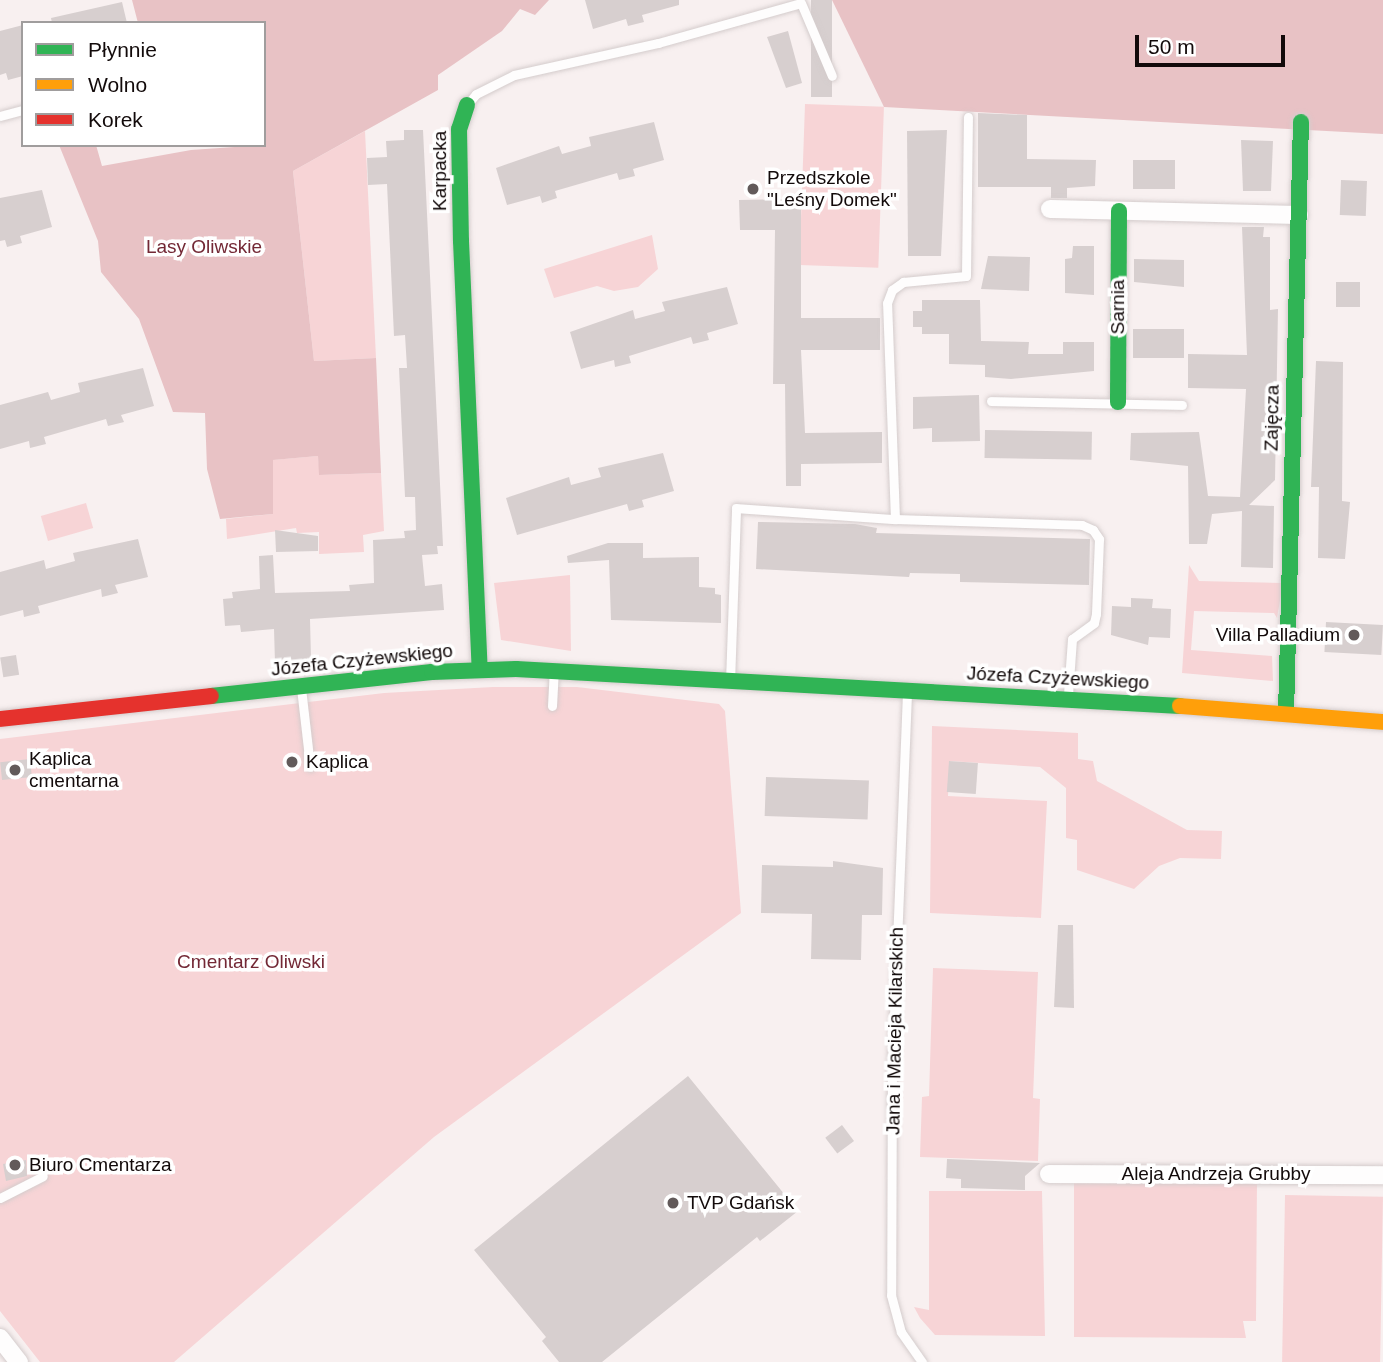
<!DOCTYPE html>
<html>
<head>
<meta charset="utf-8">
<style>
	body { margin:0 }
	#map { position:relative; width:1383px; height:1362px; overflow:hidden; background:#f8f0f0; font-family:Arial,sans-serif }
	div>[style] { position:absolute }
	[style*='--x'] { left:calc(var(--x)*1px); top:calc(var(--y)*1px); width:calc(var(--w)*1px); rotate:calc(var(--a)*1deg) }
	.green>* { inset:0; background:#f7d4d6; transform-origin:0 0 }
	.forest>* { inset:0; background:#e8c2c5 }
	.building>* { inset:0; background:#d7cfcf; transform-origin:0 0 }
	.roads { filter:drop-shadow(0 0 2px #d4cccc) drop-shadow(0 0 2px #d4cccc) }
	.lane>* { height:9px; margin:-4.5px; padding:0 4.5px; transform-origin:4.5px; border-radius:4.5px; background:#fefdfd }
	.street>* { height:18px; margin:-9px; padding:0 9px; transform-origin:9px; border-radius:9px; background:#fefdfd }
	.fast>* { height:16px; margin:-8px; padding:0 8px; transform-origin:8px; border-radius:8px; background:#30b455 }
	.slow>* { height:16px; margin:-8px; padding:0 8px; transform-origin:8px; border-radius:8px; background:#ff9f0a }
	.jam>* { height:16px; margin:-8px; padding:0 8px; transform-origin:8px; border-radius:8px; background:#e5322d }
	.dots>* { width:19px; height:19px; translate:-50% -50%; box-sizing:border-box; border:4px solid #fff; border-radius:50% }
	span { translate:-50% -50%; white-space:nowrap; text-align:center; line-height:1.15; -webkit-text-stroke:7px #fff; paint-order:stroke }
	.street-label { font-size:19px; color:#120a0a }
	.poi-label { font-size:19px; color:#120a0a }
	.left { translate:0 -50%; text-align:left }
	.right { translate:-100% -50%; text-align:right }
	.park-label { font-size:19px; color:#732835 }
	.legend { position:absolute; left:21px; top:21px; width:245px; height:126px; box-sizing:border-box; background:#fff; border:2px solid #a09d9d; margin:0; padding:9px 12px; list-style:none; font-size:21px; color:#120a0a }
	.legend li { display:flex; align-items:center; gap:14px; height:35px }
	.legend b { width:35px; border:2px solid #a09d9d }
	.scale { position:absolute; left:1135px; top:35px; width:150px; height:32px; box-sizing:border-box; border:4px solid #120a0a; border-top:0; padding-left:9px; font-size:21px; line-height:24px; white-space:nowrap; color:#120a0a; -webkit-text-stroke:5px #fff; paint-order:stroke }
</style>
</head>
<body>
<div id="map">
	<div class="green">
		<div style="left:805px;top:104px;width:79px;height:161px;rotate:2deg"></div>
		<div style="clip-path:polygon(365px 131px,376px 358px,314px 361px,293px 171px)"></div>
		<div style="clip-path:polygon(652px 235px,658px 269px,638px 287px,614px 291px,597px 286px,554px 298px,544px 269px)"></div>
		<div style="clip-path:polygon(318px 456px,320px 475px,381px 473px,384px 531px,363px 535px,364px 552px,319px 554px,319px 532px,297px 533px,296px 528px,227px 539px,226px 519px,273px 514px,272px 460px)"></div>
		<div style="left:86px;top:503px;width:26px;height:47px;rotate:74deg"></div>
		<div style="clip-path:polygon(1189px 565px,1199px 581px,1283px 583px,1277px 618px,1274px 613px,1194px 611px,1191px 650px,1272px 656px,1273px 681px,1182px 673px)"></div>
		<div style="clip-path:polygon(570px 575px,571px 651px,501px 640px,494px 583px)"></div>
		<div style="clip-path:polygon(493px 687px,577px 687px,719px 704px,725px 711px,741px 913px,434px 1137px,174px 1362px,40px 1362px,0 1311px,0 739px,384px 693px)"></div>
		<div style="clip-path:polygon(932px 726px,1078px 733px,1078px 759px,1093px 761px,1097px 781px,1187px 830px,1222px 831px,1221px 859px,1180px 858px,1159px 866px,1134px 889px,1077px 870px,1077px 840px,1066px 838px,1066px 788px,1040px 767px,950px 761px,948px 796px,1047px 801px,1041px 918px,930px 913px)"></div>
		<div style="clip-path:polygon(933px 968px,1038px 972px,1033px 1098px,1040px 1099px,1038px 1161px,920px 1157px,922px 1097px,929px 1096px)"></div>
		<div style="clip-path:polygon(1074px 1179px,1257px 1180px,1256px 1321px,1243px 1321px,1246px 1338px,1074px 1337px)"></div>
		<div style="clip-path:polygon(929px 1191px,1042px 1191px,1045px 1336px,935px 1335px,920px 1318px,914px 1307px,929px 1310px)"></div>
		<div style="left:1285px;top:1195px;width:98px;height:167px;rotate:1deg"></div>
	</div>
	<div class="forest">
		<div style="clip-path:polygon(132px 0,549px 0,535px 15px,520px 9px,502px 31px,438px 75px,438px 90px,293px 171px,314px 361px,376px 358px,381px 473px,319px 475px,318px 456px,273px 460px,273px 514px,220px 519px,207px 469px,205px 413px,173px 412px,139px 319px,101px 272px,98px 241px,59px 145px,96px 145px,102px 166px,191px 150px,264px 145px,264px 23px,138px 23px)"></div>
		<div style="clip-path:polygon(832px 0,1383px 0,1383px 134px,884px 107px)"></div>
	</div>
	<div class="building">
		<div style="clip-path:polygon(585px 0,679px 0,679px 5px,642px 15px,644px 22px,628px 26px,626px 19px,593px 29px)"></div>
		<div style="left:811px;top:0;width:21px;height:97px"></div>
		<div style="clip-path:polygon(122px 2px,127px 23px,52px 23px,51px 18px)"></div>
		<div style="clip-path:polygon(23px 25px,23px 76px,8px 80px,6px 73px,0 75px,0 31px)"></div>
		<div style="clip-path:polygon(788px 31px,802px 83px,786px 88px,767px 37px)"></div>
		<div style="clip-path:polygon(978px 113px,1027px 115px,1027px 159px,1096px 160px,1095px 186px,1067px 188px,1067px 198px,1051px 198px,1051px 187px,978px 187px)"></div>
		<div style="clip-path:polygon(654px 122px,664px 160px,633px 169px,635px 176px,619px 180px,617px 173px,555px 191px,557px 198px,542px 203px,540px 196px,507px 205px,496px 168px,559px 146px,562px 154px,591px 146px,589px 137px)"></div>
		<div style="clip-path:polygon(404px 130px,423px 130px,443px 546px,437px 546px,438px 554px,422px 555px,425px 586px,442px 584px,444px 610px,310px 619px,311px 659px,275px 663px,274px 629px,241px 632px,240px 625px,225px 626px,223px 599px,233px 598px,232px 592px,260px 589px,259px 556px,273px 555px,275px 593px,350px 591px,349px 585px,374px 583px,373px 540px,405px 538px,404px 531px,416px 530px,415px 497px,405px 497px,399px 368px,407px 368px,405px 335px,394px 336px,387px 184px,368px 185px,367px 158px,387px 157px,386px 141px,404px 140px)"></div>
		<div style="clip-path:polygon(947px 130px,941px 256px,908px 256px,907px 131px)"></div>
		<div style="clip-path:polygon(1241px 140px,1273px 141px,1271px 191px,1243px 191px)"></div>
		<div style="left:1175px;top:160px;width:29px;height:42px;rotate:90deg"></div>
		<div style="left:1341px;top:180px;width:26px;height:35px;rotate:2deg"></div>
		<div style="clip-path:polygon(42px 190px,52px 227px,20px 236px,22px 243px,7px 247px,5px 240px,0 241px,0 198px)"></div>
		<div style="clip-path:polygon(801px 199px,801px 318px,880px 318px,880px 350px,801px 350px,805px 433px,882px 432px,882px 463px,801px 464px,801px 486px,786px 486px,785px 384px,773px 384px,775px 230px,740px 230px,739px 200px)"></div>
		<div style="clip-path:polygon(1242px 227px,1264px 227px,1263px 237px,1270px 237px,1270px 310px,1278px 309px,1275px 480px,1249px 505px,1274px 506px,1273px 568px,1241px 567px,1242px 511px,1212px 514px,1207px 544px,1189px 544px,1188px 466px,1130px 460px,1131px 433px,1199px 432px,1208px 496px,1240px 497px,1246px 389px,1188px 388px,1188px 354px,1247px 355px)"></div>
		<div style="clip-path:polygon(1073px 246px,1094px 246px,1094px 295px,1065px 293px,1065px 259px,1072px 258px)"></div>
		<div style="clip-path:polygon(988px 256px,1030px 257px,1029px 291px,981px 289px)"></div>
		<div style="clip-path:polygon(1134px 259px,1184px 260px,1184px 287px,1134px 282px)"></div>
		<div style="left:1336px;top:282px;width:24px;height:25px"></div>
		<div style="clip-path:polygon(727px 287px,738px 324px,707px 333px,709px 340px,693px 344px,691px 337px,629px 356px,631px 363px,615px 367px,614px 360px,581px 369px,570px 332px,633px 310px,635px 319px,665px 311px,662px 302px)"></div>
		<div style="clip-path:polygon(922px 300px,980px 300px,981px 341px,1029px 342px,1028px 354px,1063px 354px,1063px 342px,1094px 342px,1094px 371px,1011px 379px,985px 377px,985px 365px,949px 364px,949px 334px,922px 334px,922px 327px,913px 327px,913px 311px,922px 311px)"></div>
		<div style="left:1184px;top:329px;width:29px;height:51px;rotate:90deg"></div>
		<div style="clip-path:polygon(1316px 361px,1343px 362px,1342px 501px,1350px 502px,1345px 559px,1318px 558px,1319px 487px,1311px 487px)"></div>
		<div style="clip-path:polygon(143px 368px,154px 406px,121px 415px,124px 422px,108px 426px,106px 419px,44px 437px,46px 444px,30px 448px,29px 441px,0 449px,0 405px,48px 392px,51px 400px,80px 392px,78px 383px)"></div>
		<div style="clip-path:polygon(979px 395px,980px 441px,932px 442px,932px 428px,913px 429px,913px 397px)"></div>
		<div style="left:985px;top:430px;width:107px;height:28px;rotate:1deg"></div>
		<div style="clip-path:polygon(663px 453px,674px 491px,642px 500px,644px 507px,629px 511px,627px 504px,517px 535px,506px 498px,569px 477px,571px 485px,601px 477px,598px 468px)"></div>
		<div style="clip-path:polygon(758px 522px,855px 524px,877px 528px,876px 533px,1090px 539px,1089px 585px,960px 582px,960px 574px,910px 573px,909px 577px,756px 569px)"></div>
		<div style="clip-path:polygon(275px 530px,318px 536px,318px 551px,276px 552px)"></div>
		<div style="clip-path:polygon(138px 539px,148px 577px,115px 585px,118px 593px,102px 597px,101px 589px,38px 606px,40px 613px,24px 617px,23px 610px,0 616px,0 572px,44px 560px,46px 569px,75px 561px,73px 553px)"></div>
		<div style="clip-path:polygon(608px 543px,643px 543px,643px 558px,699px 557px,699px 587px,715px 588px,715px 594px,721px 595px,721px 623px,611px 620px,609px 560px,568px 563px,567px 556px)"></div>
		<div style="clip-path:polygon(1131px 598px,1153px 599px,1152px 608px,1171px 609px,1170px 638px,1149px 637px,1148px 645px,1111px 635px,1112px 606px,1131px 607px)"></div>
		<div style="left:1326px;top:622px;width:57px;height:30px;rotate:3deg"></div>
		<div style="left:16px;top:655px;width:20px;height:16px;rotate:81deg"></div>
		<div style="left:30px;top:759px;width:18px;height:30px;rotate:84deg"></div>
		<div style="left:949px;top:761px;width:29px;height:31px;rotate:4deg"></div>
		<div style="left:766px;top:777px;width:103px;height:39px;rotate:2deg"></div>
		<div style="clip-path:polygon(833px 861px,883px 868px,882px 915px,862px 915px,861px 960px,811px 959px,812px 914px,761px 913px,762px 865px,833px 867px)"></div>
		<div style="clip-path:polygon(1058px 925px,1073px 925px,1074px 1008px,1054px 1007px)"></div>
		<div style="clip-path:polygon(688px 1076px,798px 1211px,760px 1241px,757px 1237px,602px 1362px,559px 1362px,542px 1341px,546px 1337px,474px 1250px)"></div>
		<div style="left:842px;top:1125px;width:20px;height:21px;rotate:53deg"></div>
		<div style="clip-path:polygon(947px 1159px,995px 1161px,1040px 1163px,1025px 1176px,1025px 1190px,961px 1188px,961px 1179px,946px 1178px)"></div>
		<div style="clip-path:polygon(26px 1160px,27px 1176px,6px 1181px,3px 1164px)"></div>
	</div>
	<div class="roads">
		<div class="lane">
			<div style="--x:467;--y:105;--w:14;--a:-51"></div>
			<div style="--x:476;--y:94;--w:42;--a:-26.6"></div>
			<div style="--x:514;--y:75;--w:148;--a:-12.5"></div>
			<div style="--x:658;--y:43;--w:148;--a:-15.6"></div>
			<div style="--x:801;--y:3;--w:79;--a:67"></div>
			<div style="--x:0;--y:116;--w:24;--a:-15"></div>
			<div style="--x:991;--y:401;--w:191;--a:1.2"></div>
			<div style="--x:895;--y:519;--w:187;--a:1.8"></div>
			<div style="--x:1082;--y:525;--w:12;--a:24"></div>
			<div style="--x:1093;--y:530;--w:11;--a:56"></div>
			<div style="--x:1099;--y:539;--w:75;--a:92.3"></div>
			<div style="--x:1096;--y:614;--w:9;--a:103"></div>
			<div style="--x:1094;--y:623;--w:27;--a:144"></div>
			<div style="--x:1072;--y:639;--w:56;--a:94.1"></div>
			<div style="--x:730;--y:682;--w:174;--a:-88"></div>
			<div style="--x:736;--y:508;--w:159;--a:4"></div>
			<div style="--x:895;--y:519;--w:216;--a:-92.1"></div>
			<div style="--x:887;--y:303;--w:14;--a:-69"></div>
			<div style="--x:892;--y:290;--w:14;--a:-36"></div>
			<div style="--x:903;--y:282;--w:63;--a:-5.4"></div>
			<div style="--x:966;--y:276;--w:159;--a:-89.3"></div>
			<div style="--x:301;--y:688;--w:79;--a:83.4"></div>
			<div style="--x:907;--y:693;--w:366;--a:92.3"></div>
			<div style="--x:892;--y:1059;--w:236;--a:90.2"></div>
			<div style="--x:891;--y:1295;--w:38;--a:75"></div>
			<div style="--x:901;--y:1332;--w:37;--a:55"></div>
			<div style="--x:552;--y:706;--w:33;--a:-87"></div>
			<div style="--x:0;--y:1198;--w:48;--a:-27.1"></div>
		</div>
		<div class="street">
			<div style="--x:1050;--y:209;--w:249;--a:1.4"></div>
			<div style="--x:1049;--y:1174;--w:334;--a:0.2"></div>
			<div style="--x:0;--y:1338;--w:31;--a:52"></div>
		</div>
		<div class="fast">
			<div style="--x:467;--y:105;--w:25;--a:108"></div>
			<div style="--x:459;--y:129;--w:112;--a:89"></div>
			<div style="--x:461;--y:241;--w:429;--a:87.5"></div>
			<div style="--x:1118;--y:402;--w:191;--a:-89.7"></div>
			<div style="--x:211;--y:696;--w:222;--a:-6.2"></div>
			<div style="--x:432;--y:672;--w:84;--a:-2"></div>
			<div style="--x:516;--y:669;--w:665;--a:3.19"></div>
			<div style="--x:1286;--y:714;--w:592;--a:-88.55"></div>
		</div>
		<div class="slow">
			<div style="--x:1180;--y:706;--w:204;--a:4.5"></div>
		</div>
		<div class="jam">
			<div style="--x:0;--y:719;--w:212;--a:-6.2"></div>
		</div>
	</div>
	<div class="dots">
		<div style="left:753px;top:189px;background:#625a5a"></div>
		<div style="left:1354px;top:635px;background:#625a5a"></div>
		<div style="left:292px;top:762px;background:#625a5a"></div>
		<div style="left:15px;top:770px;background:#625a5a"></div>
		<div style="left:15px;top:1165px;background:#625a5a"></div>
		<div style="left:673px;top:1203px;background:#625a5a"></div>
	</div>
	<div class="street-label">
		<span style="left:440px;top:171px;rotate:-90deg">Karpacka</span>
		<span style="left:1118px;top:307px;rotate:-90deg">Sarnia</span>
		<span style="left:1272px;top:418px;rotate:-89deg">Zajęcza</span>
		<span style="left:362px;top:660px;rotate:-6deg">Józefa Czyżewskiego</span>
		<span style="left:1058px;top:678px;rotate:3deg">Józefa Czyżewskiego</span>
		<span style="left:895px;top:1031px;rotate:-89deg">Jana i Macieja Kilarskich</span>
		<span style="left:1216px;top:1174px">Aleja Andrzeja Grubby</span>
	</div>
	<div class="poi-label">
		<span class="left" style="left:767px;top:189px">Przedszkole<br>"Leśny Domek"</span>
		<span class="right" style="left:1340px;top:635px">Villa Palladium</span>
		<span class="left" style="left:29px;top:770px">Kaplica<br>cmentarna</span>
		<span class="left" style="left:306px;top:762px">Kaplica</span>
		<span class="left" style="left:29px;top:1165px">Biuro Cmentarza</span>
		<span class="left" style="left:687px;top:1203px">TVP Gdańsk</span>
	</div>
	<div class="park-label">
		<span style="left:204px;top:247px">Lasy Oliwskie</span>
		<span style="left:251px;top:962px">Cmentarz Oliwski</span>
	</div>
	<ul class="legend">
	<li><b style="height:9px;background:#30b455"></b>Płynnie</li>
	<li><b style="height:9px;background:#ff9f0a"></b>Wolno</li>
	<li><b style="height:9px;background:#e5322d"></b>Korek</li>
	</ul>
	<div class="scale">50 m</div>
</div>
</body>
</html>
